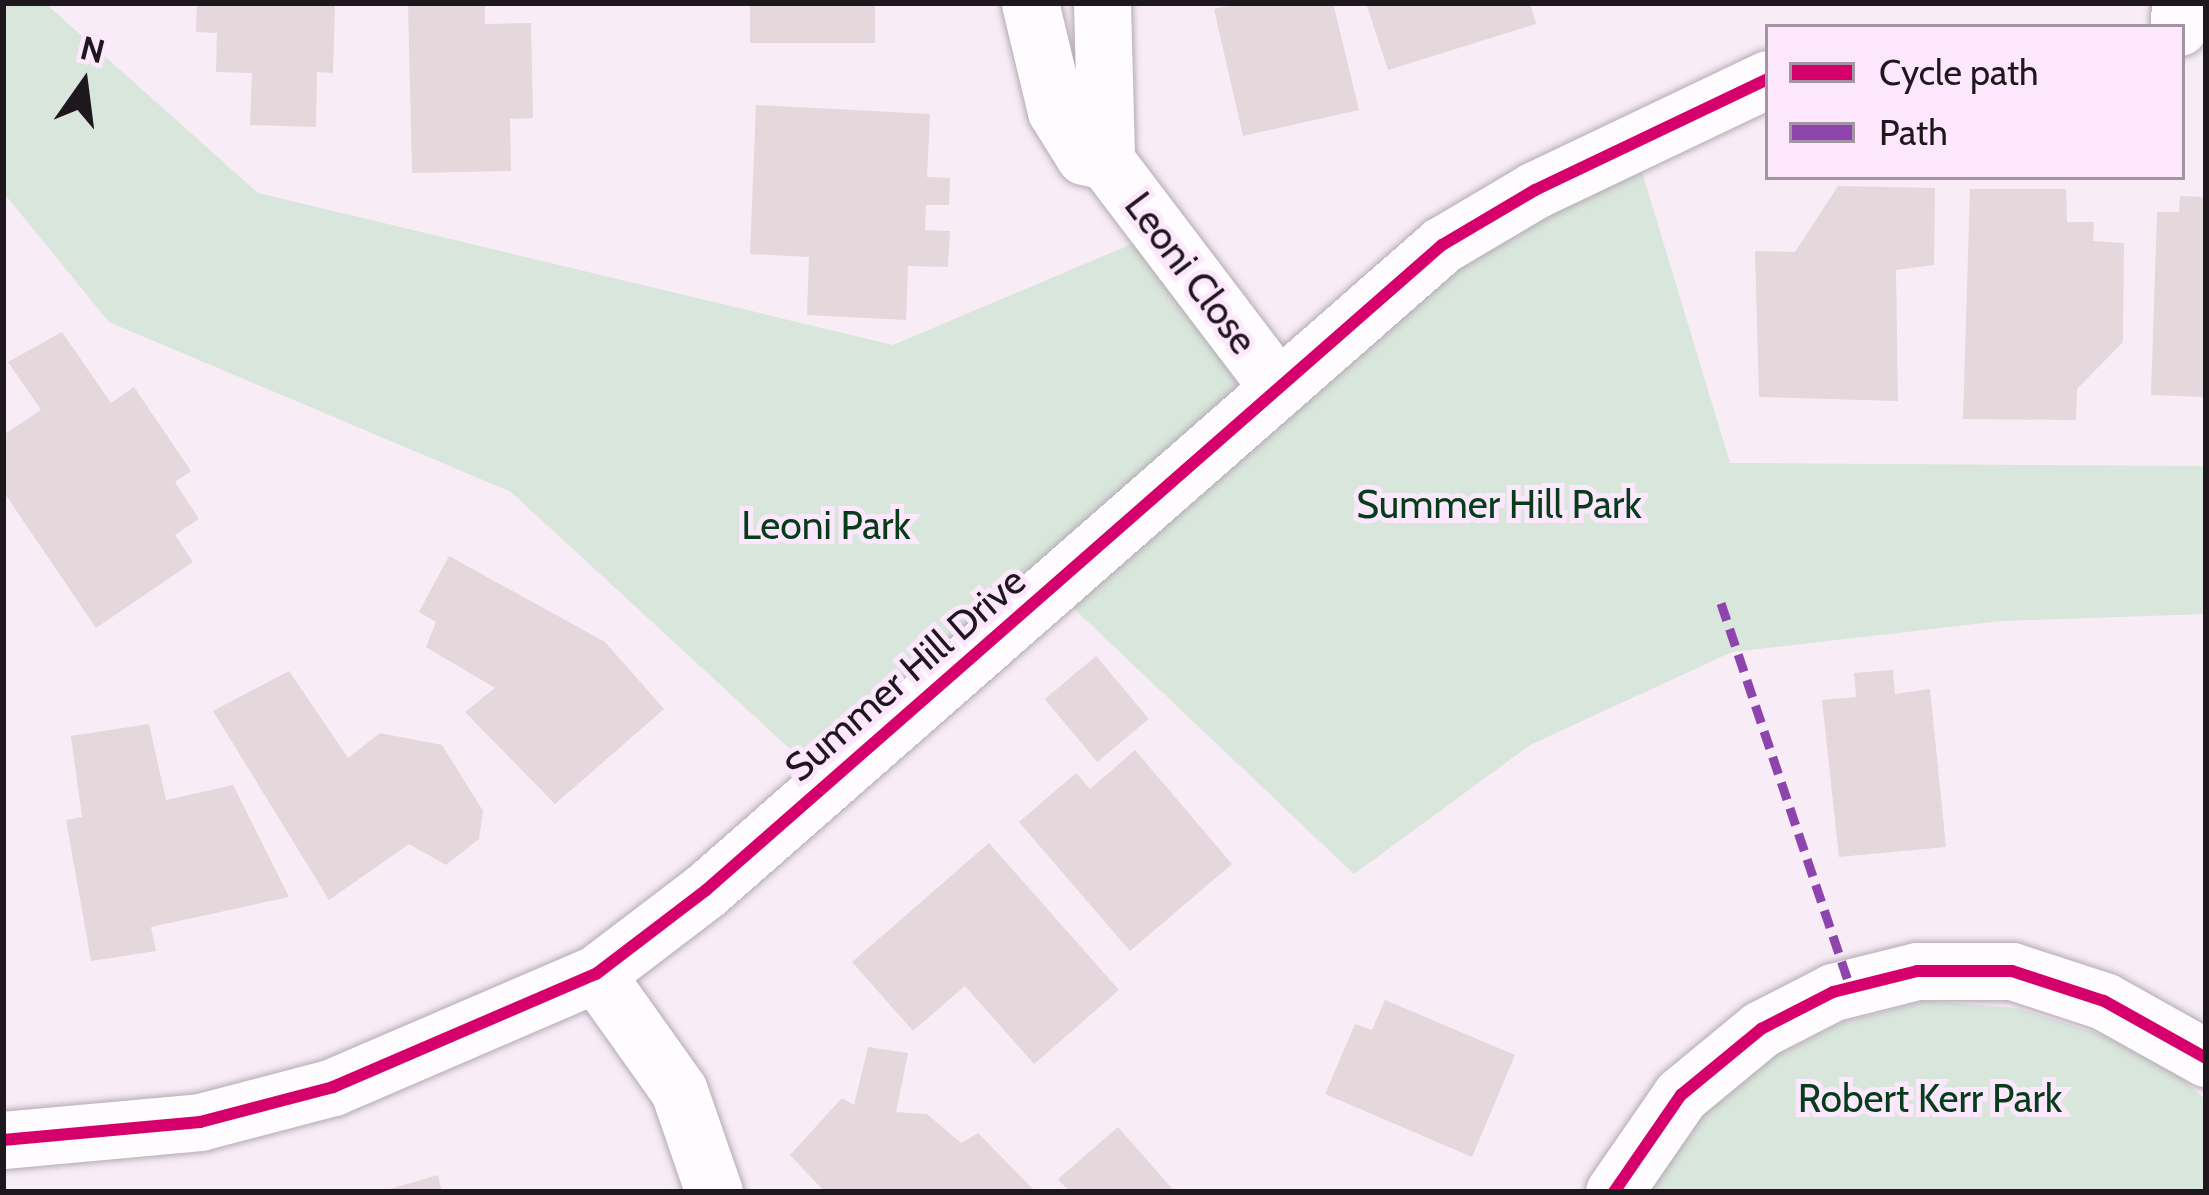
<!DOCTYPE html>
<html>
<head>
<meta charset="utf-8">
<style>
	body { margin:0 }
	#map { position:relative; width:2209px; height:1195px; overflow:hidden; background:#f8ecf7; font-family:Cabin,sans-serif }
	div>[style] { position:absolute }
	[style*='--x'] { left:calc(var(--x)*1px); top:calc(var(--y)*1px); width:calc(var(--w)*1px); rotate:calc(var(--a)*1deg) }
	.green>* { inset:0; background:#d9e6dc }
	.building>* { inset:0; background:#e4d8dc; transform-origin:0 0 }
	.roads { filter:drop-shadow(0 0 3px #b4abb3) drop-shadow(0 0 3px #b4abb3) }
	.minor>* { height:57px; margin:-28.5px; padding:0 28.5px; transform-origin:28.5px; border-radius:28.5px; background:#fefcfe }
	.quiet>* { height:9px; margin-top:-4.5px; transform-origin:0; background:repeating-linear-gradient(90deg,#8e44ad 0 18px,transparent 0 27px) }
	.cycleway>* { height:12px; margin:-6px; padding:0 6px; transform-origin:6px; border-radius:6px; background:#d6006c }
	span { translate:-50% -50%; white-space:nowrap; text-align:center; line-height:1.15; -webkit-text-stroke:10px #fde7fc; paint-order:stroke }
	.street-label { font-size:39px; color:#1f171e }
	.park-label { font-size:39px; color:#053d1b }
	.frame { position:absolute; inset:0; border:6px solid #1f171e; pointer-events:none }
	.legend { position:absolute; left:1765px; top:24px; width:420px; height:156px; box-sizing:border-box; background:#fde7fc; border:3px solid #a494a3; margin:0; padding:15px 21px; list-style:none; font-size:36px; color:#1f171e }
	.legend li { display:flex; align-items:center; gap:24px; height:60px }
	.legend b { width:60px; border:3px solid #a494a3 }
	.north { position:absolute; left:24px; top:24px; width:120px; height:120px; -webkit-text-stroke:9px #fde7fc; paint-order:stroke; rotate:14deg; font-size:33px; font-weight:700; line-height:48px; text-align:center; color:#1f171e }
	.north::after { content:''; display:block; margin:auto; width:42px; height:54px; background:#1f171e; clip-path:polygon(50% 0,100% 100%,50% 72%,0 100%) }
</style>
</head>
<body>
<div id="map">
	<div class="green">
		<div style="clip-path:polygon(3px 3px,45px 3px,258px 193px,893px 345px,1160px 232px,1277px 386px,1633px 142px,1730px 463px,2206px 466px,2206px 614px,2001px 621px,1732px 652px,1530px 745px,1354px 874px,1050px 586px,827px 783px,511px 492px,109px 322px,3px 192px)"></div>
		<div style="clip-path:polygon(1924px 1001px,2017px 1008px,2103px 1035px,2179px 1076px,2206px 1100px,2206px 1192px,1642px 1192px,1711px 1104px,1771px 1058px,1841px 1023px)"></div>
	</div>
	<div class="building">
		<div style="clip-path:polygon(197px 3px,335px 3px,333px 73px,317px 72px,316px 127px,250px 125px,252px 73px,216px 72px,217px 33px,196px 32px)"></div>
		<div style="clip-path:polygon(408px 3px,485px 3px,485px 24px,531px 23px,533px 118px,510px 119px,511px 171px,412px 173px)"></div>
		<div style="left:750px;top:3px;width:125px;height:40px"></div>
		<div style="clip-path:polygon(1243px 3px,1333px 3px,1359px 110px,1243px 136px,1214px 9px)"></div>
		<div style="clip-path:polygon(1366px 3px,1530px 3px,1536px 24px,1388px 70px)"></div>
		<div style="clip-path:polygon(756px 105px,930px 114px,927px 177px,950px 178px,949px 205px,926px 205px,925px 230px,950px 231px,948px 267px,908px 266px,906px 320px,807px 315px,809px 257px,750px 254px)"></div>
		<div style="clip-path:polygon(1838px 186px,1935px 188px,1934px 265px,1896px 270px,1898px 401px,1759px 397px,1755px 251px,1795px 252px)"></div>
		<div style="clip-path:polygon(1970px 189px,2066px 189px,2067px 222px,2094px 222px,2093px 241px,2124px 243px,2123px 342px,2077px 389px,2076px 420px,1963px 419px)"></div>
		<div style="clip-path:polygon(2180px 196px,2206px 197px,2206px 397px,2151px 395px,2157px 212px,2179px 212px)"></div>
		<div style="clip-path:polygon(62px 332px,111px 403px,134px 387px,191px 471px,175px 482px,199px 519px,175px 535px,193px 562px,96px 628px,3px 491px,3px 435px,41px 410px,8px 362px)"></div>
		<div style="clip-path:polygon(449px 556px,605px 642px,664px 709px,555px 804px,465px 712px,495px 688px,426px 647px,436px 622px,419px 612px)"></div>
		<div style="left:1096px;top:656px;width:82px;height:67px;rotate:50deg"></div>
		<div style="clip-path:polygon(1893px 670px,1895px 694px,1930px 689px,1946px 847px,1839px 857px,1822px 700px,1856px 697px,1854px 673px)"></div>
		<div style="clip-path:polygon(289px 671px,348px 758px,380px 733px,442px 745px,483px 811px,479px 839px,446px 865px,409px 844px,329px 900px,213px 711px)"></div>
		<div style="clip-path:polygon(149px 724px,166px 800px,233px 785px,289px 897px,151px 927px,156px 951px,91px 961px,66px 820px,82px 817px,71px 736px)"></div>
		<div style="clip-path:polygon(1135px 750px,1232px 864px,1130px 951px,1019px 822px,1076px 773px,1090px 789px)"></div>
		<div style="clip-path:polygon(989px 843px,1119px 990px,1034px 1064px,965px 986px,913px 1031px,852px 962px)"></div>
		<div style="clip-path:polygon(1385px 1000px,1515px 1055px,1472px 1157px,1325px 1094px,1355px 1024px,1372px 1030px)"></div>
		<div style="clip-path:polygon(868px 1047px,908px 1053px,896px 1112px,927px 1114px,961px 1143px,978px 1133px,1036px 1192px,825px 1192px,790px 1155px,842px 1098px,854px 1105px)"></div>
		<div style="clip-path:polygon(1118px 1127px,1175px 1192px,1070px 1192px,1058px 1179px)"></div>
		<div style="clip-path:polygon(438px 1175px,442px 1192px,383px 1192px,383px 1191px)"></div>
	</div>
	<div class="roads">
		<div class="minor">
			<div style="--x:1030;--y:3;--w:111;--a:76.5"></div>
			<div style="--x:1056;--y:111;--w:53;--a:58.1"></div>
			<div style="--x:1084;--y:156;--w:23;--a:13"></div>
			<div style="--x:1106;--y:161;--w:283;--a:52.8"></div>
			<div style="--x:1102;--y:3;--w:158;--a:88.5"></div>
			<div style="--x:2179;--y:27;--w:24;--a:-88"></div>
			<div style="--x:596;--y:974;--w:143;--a:54.6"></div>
			<div style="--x:679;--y:1091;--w:107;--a:70.9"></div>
			<div style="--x:3;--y:1140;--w:198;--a:-5.2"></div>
			<div style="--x:200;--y:1122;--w:138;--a:-14.7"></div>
			<div style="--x:333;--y:1087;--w:286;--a:-23.3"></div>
			<div style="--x:596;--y:974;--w:137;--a:-37.3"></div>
			<div style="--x:705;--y:891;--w:980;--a:-41.24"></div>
			<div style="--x:1442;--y:245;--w:108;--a:-30.6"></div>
			<div style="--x:1535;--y:190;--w:258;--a:-25.5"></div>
			<div style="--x:1614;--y:1192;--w:118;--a:-55.4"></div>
			<div style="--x:1681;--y:1095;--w:104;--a:-39.5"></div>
			<div style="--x:1761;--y:1029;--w:81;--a:-27.2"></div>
			<div style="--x:1833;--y:992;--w:87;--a:-14"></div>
			<div style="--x:1917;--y:971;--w:95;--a:0"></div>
			<div style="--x:2012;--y:971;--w:97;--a:18.1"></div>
			<div style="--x:2104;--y:1001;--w:117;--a:29.2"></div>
		</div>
	</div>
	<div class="quiet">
		<div style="--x:1721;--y:603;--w:405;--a:71.4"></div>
	</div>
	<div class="cycleway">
		<div style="--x:3;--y:1140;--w:198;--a:-5.2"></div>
		<div style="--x:200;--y:1122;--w:138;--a:-14.7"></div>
		<div style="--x:333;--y:1087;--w:286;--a:-23.3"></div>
		<div style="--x:596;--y:974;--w:137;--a:-37.3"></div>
		<div style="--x:705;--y:891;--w:980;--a:-41.24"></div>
		<div style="--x:1442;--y:245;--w:108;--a:-30.6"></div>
		<div style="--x:1535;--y:190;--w:258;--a:-25.5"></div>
		<div style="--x:1614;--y:1192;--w:118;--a:-55.4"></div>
		<div style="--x:1681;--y:1095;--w:104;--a:-39.5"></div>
		<div style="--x:1761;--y:1029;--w:81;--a:-27.2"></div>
		<div style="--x:1833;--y:992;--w:87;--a:-14"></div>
		<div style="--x:1917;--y:971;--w:95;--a:0"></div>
		<div style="--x:2012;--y:971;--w:97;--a:18.1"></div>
		<div style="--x:2104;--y:1001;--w:117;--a:29.2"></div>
	</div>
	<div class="street-label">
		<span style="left:1191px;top:273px;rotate:53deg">Leoni Close</span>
		<span style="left:905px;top:674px;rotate:-41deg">Summer Hill Drive</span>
	</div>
	<div class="park-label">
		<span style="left:1499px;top:504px">Summer Hill Park</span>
		<span style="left:826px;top:525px">Leoni Park</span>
		<span style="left:1930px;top:1098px">Robert Kerr Park</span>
	</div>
	<div class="frame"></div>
	<ul class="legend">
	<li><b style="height:15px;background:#d6006c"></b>Cycle path</li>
	<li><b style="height:15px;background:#8e44ad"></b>Path</li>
	</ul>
	<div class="north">N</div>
</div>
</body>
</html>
